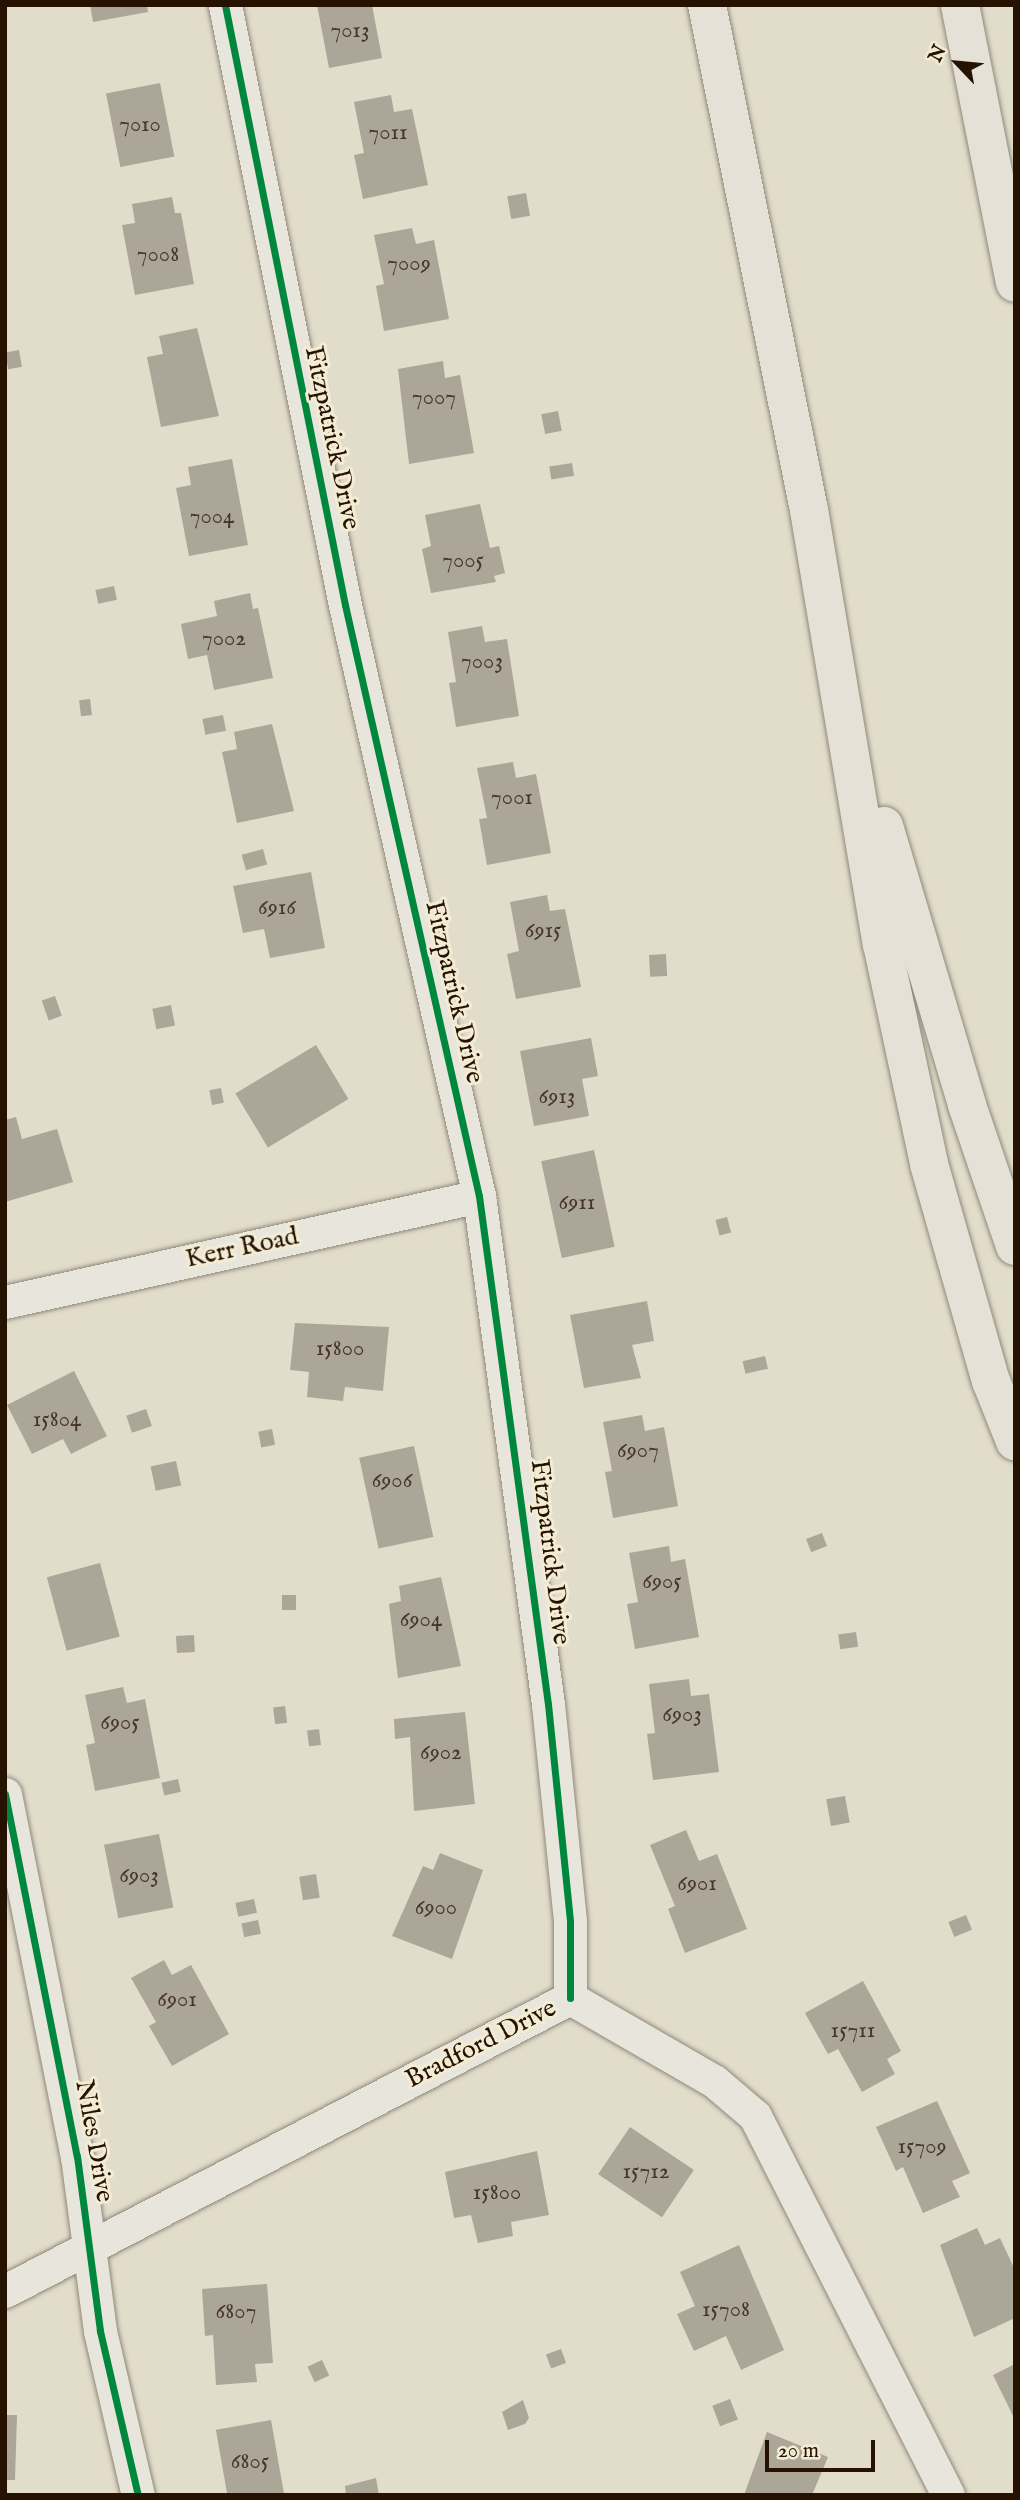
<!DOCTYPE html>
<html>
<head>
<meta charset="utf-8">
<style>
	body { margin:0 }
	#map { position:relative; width:1020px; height:2500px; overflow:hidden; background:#e2dcca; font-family:"IM FELL English",serif }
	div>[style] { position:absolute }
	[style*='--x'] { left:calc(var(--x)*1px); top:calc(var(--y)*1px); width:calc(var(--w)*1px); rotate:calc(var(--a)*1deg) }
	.building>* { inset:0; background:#aca699; transform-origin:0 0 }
	.roads { filter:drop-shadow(0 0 2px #8f897c) drop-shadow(0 0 2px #8f897c) }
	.street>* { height:33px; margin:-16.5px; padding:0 16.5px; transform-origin:16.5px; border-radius:16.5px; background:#e8e5dc }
	.highway>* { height:38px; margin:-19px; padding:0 19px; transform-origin:19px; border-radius:19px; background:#e5e1d6 }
	.cycleway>* { height:7px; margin:-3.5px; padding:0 3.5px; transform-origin:3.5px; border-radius:3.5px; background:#00873e }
	span { translate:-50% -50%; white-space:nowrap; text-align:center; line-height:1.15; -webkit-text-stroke:6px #f3ecd5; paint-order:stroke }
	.number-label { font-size:23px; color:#483726 }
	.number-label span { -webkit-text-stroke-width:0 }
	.street-label { font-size:26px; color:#261200 }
	.frame { position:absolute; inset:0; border:7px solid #261200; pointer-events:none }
	.north { position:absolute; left:922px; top:28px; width:70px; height:70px; -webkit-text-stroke:5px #f3ecd5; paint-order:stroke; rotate:296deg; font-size:19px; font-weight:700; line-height:28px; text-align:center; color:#261200 }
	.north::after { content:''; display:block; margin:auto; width:24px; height:32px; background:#261200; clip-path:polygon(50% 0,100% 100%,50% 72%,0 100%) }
	.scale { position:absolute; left:765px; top:2440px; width:110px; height:32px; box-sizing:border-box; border:4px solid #261200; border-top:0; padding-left:9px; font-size:21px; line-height:24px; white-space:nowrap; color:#261200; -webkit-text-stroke:5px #f3ecd5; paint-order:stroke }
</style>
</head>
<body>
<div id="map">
	<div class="building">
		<div style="clip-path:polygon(90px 5px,147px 5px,148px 12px,93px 22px)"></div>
		<div style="clip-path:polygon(317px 5px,372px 5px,382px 58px,329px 68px)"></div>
		<div style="left:160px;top:83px;width:75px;height:55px;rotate:79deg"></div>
		<div style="clip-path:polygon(391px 95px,394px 112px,412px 109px,428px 185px,363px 199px,354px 155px,364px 153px,354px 102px)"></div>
		<div style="left:526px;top:193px;width:23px;height:19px;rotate:80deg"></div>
		<div style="clip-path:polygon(172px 197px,175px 213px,181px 213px,194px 284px,135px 295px,122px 225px,135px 223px,132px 204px)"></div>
		<div style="clip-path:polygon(412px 228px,416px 244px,434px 240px,449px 319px,384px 331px,376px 286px,384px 284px,374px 235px)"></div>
		<div style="clip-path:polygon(197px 328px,219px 416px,161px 427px,147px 357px,163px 354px,159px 336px)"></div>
		<div style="left:19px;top:350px;width:17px;height:14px;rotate:80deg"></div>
		<div style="clip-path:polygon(443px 361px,445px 378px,460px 375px,474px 453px,409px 464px,398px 369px)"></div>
		<div style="left:558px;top:411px;width:20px;height:17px;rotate:79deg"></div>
		<div style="clip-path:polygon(232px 459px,248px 545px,189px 556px,176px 488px,191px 485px,188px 467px)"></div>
		<div style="left:572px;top:463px;width:13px;height:23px;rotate:81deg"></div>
		<div style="clip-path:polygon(480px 504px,490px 548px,499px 546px,505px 573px,494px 576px,496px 582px,431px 593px,422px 549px,431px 546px,425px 515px)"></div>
		<div style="left:114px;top:586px;width:14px;height:19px;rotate:78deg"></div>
		<div style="clip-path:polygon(250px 593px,253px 609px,258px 608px,273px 678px,214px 690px,207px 655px,188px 659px,181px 624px,217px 616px,214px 601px)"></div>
		<div style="clip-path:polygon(482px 626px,485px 642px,507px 639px,519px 716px,456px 727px,449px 683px,456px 682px,448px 632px)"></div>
		<div style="left:90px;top:699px;width:16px;height:11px;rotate:83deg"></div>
		<div style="left:223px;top:715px;width:16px;height:21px;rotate:79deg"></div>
		<div style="clip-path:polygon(272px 724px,294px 811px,237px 823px,222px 752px,237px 749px,234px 732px)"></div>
		<div style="clip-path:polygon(513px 762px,516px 778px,536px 774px,551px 853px,487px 865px,479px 819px,487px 818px,477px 768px)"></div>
		<div style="left:263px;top:849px;width:16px;height:22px;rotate:75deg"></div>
		<div style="clip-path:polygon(311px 872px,325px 948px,270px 958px,264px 929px,243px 933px,233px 886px)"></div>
		<div style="clip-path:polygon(547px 895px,550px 911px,565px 909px,581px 987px,516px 999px,507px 954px,519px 951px,510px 902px)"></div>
		<div style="left:666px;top:954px;width:22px;height:17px;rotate:87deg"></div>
		<div style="left:55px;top:996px;width:21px;height:14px;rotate:71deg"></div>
		<div style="left:171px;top:1005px;width:21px;height:19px;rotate:79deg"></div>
		<div style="clip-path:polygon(591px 1038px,598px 1076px,582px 1079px,589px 1116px,534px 1126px,520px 1051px)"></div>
		<div style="left:316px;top:1045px;width:63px;height:94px;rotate:59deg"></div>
		<div style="left:221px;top:1088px;width:15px;height:12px;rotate:79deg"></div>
		<div style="clip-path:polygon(16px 1117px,22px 1139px,57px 1129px,73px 1182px,5px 1202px,5px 1120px)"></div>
		<div style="left:594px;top:1150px;width:99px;height:54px;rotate:78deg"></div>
		<div style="left:727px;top:1217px;width:16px;height:12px;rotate:75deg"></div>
		<div style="clip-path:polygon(647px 1301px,654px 1341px,632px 1345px,641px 1378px,584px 1388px,570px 1315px)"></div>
		<div style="clip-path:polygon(295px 1323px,389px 1327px,383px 1391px,345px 1387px,343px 1401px,307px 1397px,309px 1372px,290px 1370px)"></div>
		<div style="left:765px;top:1356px;width:13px;height:23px;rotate:77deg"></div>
		<div style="clip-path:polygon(74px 1371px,107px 1436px,71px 1454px,63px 1439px,32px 1454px,7px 1405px)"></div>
		<div style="left:146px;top:1409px;width:18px;height:21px;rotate:71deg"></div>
		<div style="clip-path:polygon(642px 1415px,645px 1431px,664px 1427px,678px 1506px,613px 1518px,605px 1472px,612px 1471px,603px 1422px)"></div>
		<div style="left:272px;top:1429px;width:16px;height:14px;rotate:79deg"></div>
		<div style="left:414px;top:1446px;width:93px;height:56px;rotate:78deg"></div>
		<div style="left:176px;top:1461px;width:25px;height:26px;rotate:78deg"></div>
		<div style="left:822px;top:1533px;width:14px;height:17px;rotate:69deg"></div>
		<div style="clip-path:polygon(669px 1546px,671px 1562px,685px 1559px,699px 1637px,635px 1649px,627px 1604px,638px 1602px,629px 1553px)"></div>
		<div style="left:100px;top:1563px;width:76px;height:55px;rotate:75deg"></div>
		<div style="clip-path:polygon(441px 1577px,461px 1666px,398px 1678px,389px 1604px,401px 1601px,399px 1586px)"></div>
		<div style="left:282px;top:1595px;width:14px;height:15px"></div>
		<div style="left:856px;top:1632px;width:15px;height:18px;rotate:82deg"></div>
		<div style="left:194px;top:1635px;width:17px;height:18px;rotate:87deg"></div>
		<div style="clip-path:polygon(689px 1679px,691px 1696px,709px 1694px,719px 1772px,653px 1780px,647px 1734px,655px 1733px,649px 1684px)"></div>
		<div style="clip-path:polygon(123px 1687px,127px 1703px,145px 1699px,160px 1778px,95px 1791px,86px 1745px,95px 1743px,85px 1695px)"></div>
		<div style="left:285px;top:1706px;width:17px;height:12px;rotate:83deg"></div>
		<div style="clip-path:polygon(465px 1712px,475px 1804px,414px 1811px,410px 1737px,395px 1739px,394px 1719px)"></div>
		<div style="left:319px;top:1729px;width:16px;height:12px;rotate:83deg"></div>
		<div style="left:178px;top:1779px;width:13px;height:17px;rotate:77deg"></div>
		<div style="left:845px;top:1796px;width:27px;height:19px;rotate:80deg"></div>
		<div style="clip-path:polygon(686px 1830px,699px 1861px,717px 1854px,747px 1929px,685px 1953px,668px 1909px,675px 1906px,650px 1845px)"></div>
		<div style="left:159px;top:1834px;width:75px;height:56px;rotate:79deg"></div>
		<div style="clip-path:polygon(440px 1853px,483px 1870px,452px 1959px,392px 1936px,423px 1866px,433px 1870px)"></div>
		<div style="left:316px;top:1874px;width:24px;height:17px;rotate:81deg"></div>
		<div style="left:254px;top:1899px;width:14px;height:19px;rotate:78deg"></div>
		<div style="left:966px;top:1915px;width:16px;height:19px;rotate:68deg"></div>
		<div style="left:258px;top:1920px;width:14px;height:17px;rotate:78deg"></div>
		<div style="clip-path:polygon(164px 1960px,172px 1975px,191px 1965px,229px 2034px,172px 2066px,149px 2026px,156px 2022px,131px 1978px)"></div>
		<div style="clip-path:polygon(863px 1981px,901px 2051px,887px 2059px,895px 2074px,862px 2092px,838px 2049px,828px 2054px,805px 2013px)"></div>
		<div style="clip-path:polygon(937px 2101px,970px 2173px,952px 2181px,960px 2197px,923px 2213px,903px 2167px,896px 2171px,876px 2127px)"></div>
		<div style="left:630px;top:2127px;width:77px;height:57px;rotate:34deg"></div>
		<div style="clip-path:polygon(537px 2151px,549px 2215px,511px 2222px,513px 2236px,478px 2243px,471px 2215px,454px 2218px,445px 2172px)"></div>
		<div style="clip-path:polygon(977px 2228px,985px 2245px,1000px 2238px,1015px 2270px,1015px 2318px,974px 2337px,940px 2245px)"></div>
		<div style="clip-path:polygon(739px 2245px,784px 2350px,741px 2370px,726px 2336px,694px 2351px,677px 2314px,695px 2306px,680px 2272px)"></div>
		<div style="clip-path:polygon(267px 2284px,273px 2363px,255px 2364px,257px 2382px,216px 2385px,213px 2335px,205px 2336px,202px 2289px)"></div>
		<div style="left:561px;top:2349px;width:15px;height:16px;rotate:70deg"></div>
		<div style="left:322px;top:2360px;width:17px;height:16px;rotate:65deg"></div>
		<div style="clip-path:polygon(1015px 2364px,1015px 2420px,993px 2375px)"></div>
		<div style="left:730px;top:2399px;width:22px;height:19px;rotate:69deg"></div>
		<div style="clip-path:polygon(523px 2400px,529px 2418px,525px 2424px,508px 2430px,502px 2412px)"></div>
		<div style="clip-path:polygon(5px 2415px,17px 2415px,15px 2480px,5px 2480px)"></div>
		<div style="left:271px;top:2420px;width:74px;height:56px;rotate:80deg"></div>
		<div style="clip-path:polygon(767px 2432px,828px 2457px,812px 2495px,744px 2495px)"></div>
		<div style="clip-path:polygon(376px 2478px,379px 2495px,346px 2495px,345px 2486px)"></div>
	</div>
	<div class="roads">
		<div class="street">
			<div style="--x:225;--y:5;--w:612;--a:78.69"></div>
			<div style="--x:345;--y:605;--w:606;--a:77.23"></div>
			<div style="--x:479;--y:1196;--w:513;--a:82.27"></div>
			<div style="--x:548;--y:1704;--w:219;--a:84.2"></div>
			<div style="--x:570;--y:1922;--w:76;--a:90"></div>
			<div style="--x:5;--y:1302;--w:486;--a:-12.6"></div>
			<div style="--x:5;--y:1794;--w:369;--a:78.8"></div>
			<div style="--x:77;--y:2156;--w:177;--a:82.5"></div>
			<div style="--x:100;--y:2331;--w:168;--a:77"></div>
			<div style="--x:570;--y:1998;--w:166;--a:30"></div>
			<div style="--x:714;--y:2081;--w:54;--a:40.5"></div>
			<div style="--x:755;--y:2116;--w:425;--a:63"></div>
			<div style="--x:5;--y:2291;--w:636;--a:-27.41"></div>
		</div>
		<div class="highway">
			<div style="--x:707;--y:5;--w:515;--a:78.58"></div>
			<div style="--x:809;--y:510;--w:440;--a:80.5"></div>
			<div style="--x:882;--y:944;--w:225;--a:77.9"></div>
			<div style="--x:929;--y:1164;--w:226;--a:74.1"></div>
			<div style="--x:991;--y:1381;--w:65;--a:68.2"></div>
			<div style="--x:960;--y:5;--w:283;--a:78.8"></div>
			<div style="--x:884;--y:826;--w:291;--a:73.4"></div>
			<div style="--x:967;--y:1105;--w:149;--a:71.2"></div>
		</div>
	</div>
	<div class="cycleway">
		<div style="--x:225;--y:5;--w:612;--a:78.69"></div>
		<div style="--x:345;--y:605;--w:606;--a:77.23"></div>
		<div style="--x:479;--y:1196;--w:513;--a:82.27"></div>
		<div style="--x:548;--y:1704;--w:219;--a:84.2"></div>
		<div style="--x:570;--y:1922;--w:76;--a:90"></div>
		<div style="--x:5;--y:1794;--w:369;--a:78.8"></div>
		<div style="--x:77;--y:2156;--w:177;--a:82.5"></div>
		<div style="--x:100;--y:2331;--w:168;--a:77"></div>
	</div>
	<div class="number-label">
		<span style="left:350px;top:31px">7013</span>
		<span style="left:140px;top:125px">7010</span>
		<span style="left:388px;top:133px">7011</span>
		<span style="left:158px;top:255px">7008</span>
		<span style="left:409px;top:264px">7009</span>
		<span style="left:434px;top:398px">7007</span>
		<span style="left:212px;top:517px">7004</span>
		<span style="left:463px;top:561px">7005</span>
		<span style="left:224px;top:639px">7002</span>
		<span style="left:482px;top:662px">7003</span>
		<span style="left:512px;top:798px">7001</span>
		<span style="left:277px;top:908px">6916</span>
		<span style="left:543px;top:931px">6915</span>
		<span style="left:557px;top:1097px">6913</span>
		<span style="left:577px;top:1203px">6911</span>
		<span style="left:340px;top:1349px">15800</span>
		<span style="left:57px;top:1420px">15804</span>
		<span style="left:638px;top:1451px">6907</span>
		<span style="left:392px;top:1481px">6906</span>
		<span style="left:662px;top:1582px">6905</span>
		<span style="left:421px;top:1620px">6904</span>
		<span style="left:682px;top:1715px">6903</span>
		<span style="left:120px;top:1723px">6905</span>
		<span style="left:441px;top:1753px">6902</span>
		<span style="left:139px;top:1876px">6903</span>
		<span style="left:697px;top:1884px">6901</span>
		<span style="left:436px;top:1908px">6900</span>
		<span style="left:177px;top:2000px">6901</span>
		<span style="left:853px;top:2031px">15711</span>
		<span style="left:922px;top:2147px">15709</span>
		<span style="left:646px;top:2172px">15712</span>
		<span style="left:497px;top:2193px">15800</span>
		<span style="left:726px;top:2310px">15708</span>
		<span style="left:236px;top:2312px">6807</span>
		<span style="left:250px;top:2462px">6805</span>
	</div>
	<div class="street-label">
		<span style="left:332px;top:438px;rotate:78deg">Fitzpatrick Drive</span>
		<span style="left:454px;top:992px;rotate:77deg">Fitzpatrick Drive</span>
		<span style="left:242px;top:1248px;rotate:-12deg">Kerr Road</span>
		<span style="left:550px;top:1552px;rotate:83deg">Fitzpatrick Drive</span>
		<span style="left:481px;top:2044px;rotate:-27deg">Bradford Drive</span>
		<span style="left:94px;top:2141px;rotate:80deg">Niles Drive</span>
	</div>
	<div class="frame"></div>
	<div class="north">N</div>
	<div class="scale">20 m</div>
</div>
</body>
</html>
